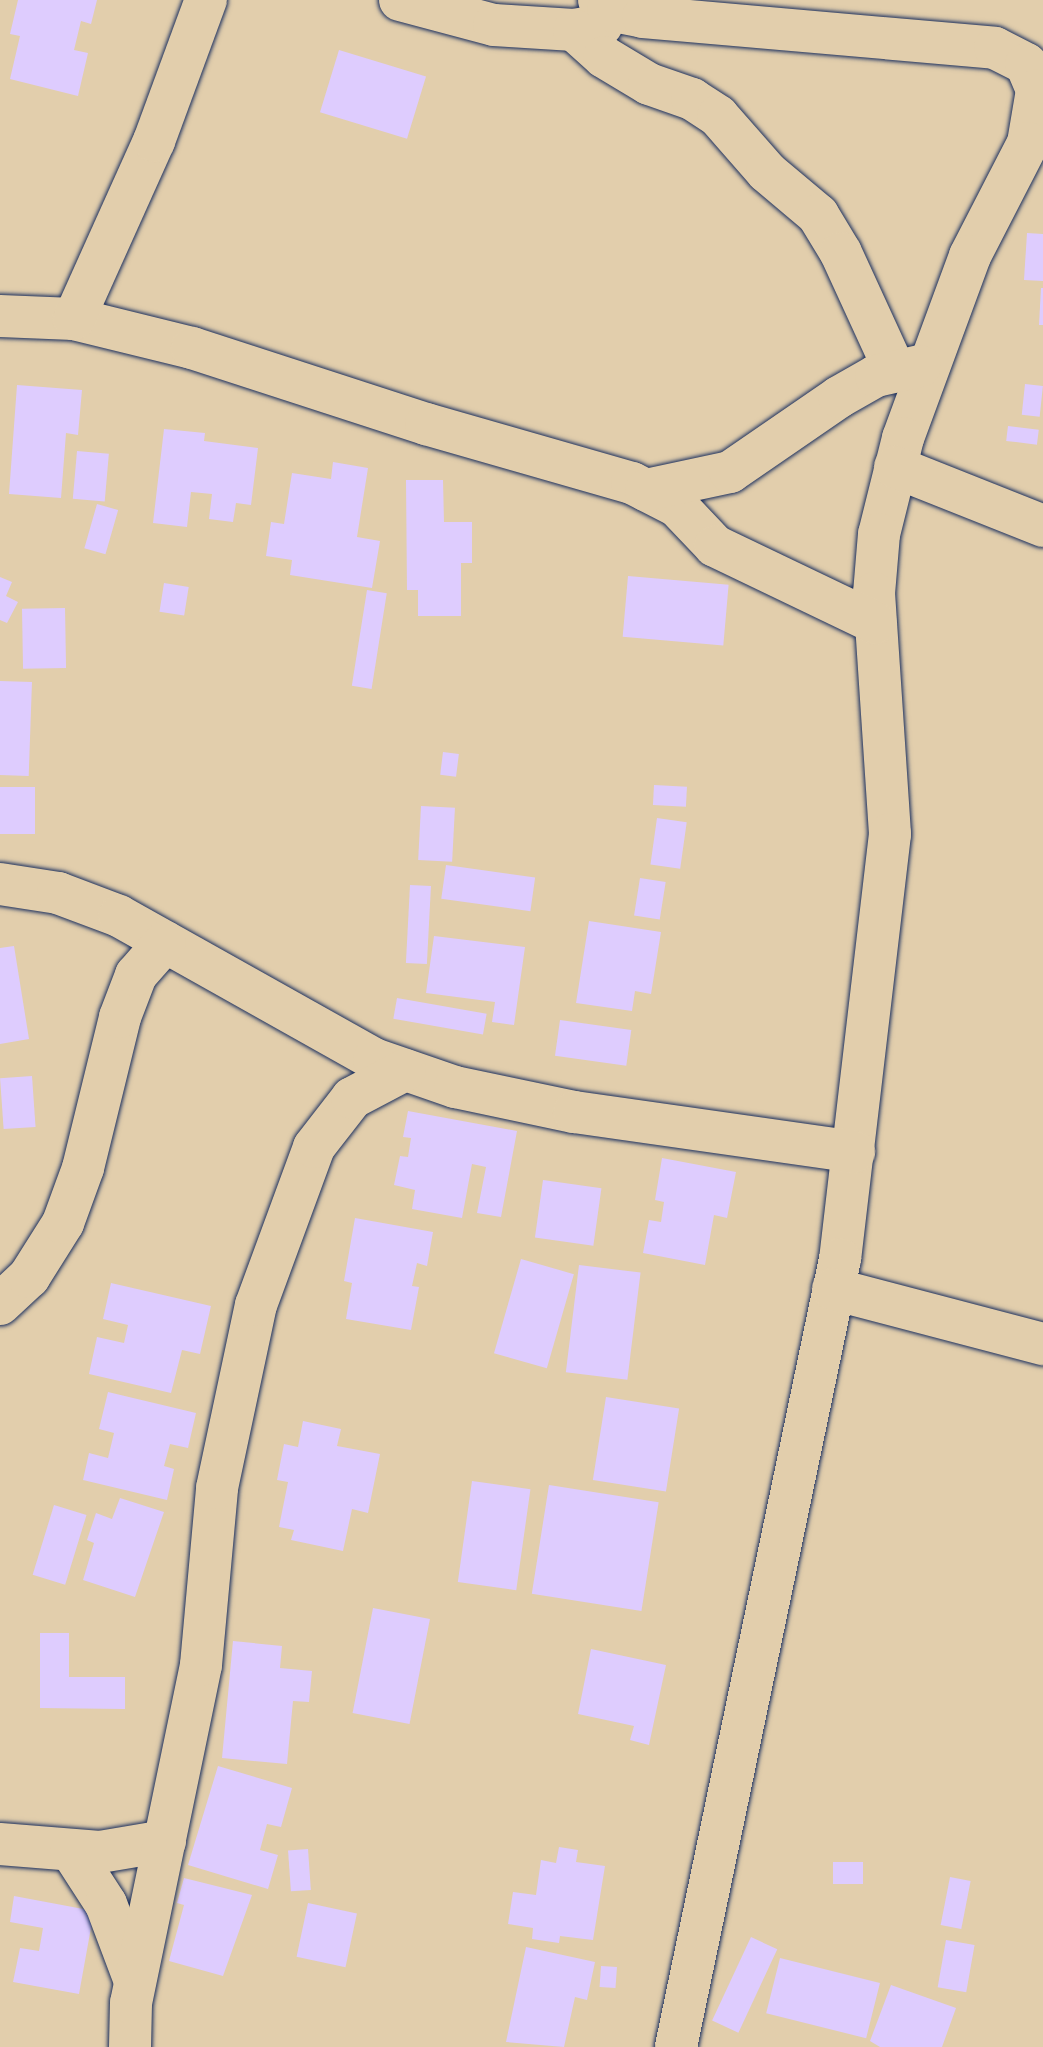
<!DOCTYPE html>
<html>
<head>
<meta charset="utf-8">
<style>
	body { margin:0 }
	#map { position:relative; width:1043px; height:2047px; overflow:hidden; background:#e2ceac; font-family:Itim,sans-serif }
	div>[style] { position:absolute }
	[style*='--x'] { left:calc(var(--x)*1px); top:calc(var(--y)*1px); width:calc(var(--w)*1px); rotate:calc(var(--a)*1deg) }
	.building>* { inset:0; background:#deccfe; transform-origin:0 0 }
	.roads { filter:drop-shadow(0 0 2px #1b2f5e) drop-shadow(0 0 2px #1b2f5e) }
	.minor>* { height:42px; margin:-21px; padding:0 21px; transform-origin:21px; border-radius:21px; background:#e2ceac }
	span { translate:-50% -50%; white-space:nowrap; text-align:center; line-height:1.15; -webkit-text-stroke:6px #e2ceac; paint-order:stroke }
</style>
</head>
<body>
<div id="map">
	<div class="building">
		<div style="clip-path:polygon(18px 0,97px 0,91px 24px,81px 21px,74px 50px,88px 53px,78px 96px,10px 79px,20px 36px,10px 34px)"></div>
		<div style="left:339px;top:50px;width:91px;height:65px;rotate:17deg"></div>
		<div style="clip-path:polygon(1027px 233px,1043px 234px,1043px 281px,1024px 280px)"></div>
		<div style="clip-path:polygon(1041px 288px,1043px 288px,1043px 325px,1039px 325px)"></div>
		<div style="left:1025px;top:384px;width:18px;height:31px;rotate:6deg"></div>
		<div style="clip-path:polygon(17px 385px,82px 390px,78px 435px,66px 433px,61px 498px,9px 494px)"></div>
		<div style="left:1008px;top:426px;width:31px;height:15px;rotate:7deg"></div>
		<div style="clip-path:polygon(164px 429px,205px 433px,204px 441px,258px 448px,251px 505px,236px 503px,233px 522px,209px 519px,212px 494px,191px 492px,187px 527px,153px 523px)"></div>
		<div style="left:77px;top:451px;width:32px;height:48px;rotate:5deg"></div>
		<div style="clip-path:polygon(333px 462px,368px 468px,357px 537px,380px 541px,372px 588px,290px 575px,292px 560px,266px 556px,271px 522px,284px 524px,292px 473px,331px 479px)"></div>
		<div style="clip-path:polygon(406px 480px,443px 480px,444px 522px,472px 522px,472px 563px,461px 563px,461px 616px,418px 616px,418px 590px,407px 590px)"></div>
		<div style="left:97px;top:504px;width:22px;height:46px;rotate:16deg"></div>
		<div style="left:628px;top:576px;width:101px;height:61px;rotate:5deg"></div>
		<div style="clip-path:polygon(0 577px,12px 582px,6px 596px,18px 602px,7px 623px,0 620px)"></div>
		<div style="left:164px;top:583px;width:25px;height:29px;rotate:9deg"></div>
		<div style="left:367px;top:590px;width:20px;height:97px;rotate:9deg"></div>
		<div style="left:65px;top:608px;width:60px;height:43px;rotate:89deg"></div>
		<div style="left:0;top:681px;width:32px;height:94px;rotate:2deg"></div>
		<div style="left:443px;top:752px;width:16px;height:23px;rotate:7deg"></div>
		<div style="left:654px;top:785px;width:33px;height:20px;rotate:3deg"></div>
		<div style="left:35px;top:787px;width:47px;height:35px;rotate:90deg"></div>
		<div style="left:421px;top:806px;width:34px;height:54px;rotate:3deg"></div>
		<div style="left:657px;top:818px;width:30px;height:47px;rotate:8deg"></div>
		<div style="left:446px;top:865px;width:90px;height:34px;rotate:8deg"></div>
		<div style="left:640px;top:878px;width:26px;height:38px;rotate:9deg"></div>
		<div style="left:410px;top:885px;width:21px;height:78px;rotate:3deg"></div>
		<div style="clip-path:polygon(589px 921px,661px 932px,651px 994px,635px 991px,632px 1011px,576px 1003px)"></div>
		<div style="clip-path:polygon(434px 936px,525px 947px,514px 1025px,492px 1022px,495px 1002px,426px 993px)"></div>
		<div style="clip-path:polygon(14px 946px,29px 1039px,0 1044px,0 948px)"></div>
		<div style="left:397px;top:998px;width:91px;height:21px;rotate:10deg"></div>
		<div style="left:560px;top:1020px;width:72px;height:36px;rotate:8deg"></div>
		<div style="left:32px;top:1076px;width:51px;height:32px;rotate:86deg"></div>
		<div style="clip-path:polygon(408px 1111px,517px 1131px,501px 1217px,477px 1213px,486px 1167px,472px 1164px,462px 1218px,412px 1209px,415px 1190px,394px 1185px,400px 1156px,408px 1157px,411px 1138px,403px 1137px)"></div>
		<div style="clip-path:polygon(662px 1158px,736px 1172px,727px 1218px,714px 1215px,705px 1265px,643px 1253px,649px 1220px,661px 1222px,664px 1202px,655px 1200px)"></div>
		<div style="left:543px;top:1180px;width:59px;height:58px;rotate:8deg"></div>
		<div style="clip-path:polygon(355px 1218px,433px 1232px,427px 1266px,417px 1263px,412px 1286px,419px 1287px,411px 1330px,346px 1319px,352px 1283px,344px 1281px)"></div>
		<div style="left:521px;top:1259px;width:55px;height:98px;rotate:16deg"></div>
		<div style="left:579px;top:1265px;width:62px;height:108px;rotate:7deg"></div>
		<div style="clip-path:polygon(111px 1283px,211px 1306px,200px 1354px,182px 1350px,171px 1393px,89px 1374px,97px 1337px,124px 1343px,128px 1325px,103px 1319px)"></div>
		<div style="clip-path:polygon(108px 1392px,196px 1413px,188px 1448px,170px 1444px,164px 1466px,174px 1469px,167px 1500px,83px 1480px,89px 1453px,108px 1458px,114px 1433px,99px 1429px)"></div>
		<div style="left:606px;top:1397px;width:74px;height:84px;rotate:9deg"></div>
		<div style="clip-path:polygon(303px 1421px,341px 1429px,337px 1446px,380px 1454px,368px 1513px,352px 1509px,343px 1551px,291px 1540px,294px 1530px,279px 1527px,288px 1482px,277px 1480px,284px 1444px,298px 1447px)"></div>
		<div style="left:472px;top:1481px;width:59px;height:102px;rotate:8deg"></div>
		<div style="left:549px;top:1485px;width:111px;height:110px;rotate:9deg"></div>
		<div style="clip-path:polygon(120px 1498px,164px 1512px,135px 1597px,83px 1580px,94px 1543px,87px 1540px,96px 1513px,112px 1519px)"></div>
		<div style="left:54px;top:1505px;width:34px;height:73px;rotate:17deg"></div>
		<div style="left:373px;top:1608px;width:58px;height:107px;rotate:11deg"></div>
		<div style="clip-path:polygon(40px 1633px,69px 1633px,69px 1677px,125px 1677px,125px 1709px,40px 1708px)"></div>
		<div style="clip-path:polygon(233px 1641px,282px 1646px,280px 1668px,312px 1671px,309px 1702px,293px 1701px,287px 1764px,222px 1758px)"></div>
		<div style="clip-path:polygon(591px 1649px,666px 1665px,649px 1745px,630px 1740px,634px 1726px,578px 1714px)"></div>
		<div style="clip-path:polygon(218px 1766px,292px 1788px,281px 1827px,267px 1824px,260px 1850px,278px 1855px,268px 1889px,188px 1865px)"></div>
		<div style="clip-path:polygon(559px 1847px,578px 1850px,576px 1862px,605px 1866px,593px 1940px,560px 1936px,559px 1943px,532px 1939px,533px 1928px,508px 1924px,513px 1892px,536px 1895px,541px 1860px,556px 1863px)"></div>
		<div style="left:308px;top:1849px;width:41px;height:20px;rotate:86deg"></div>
		<div style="left:833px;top:1862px;width:30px;height:22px"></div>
		<div style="left:950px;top:1877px;width:21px;height:49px;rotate:11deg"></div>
		<div style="clip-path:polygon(184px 1878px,252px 1895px,223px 1976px,169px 1961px,184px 1905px,177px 1903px)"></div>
		<div style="clip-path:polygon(14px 1896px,94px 1911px,79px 1994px,13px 1982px,20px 1948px,39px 1951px,43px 1928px,10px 1922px)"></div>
		<div style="left:308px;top:1903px;width:50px;height:55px;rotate:12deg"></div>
		<div style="left:751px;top:1937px;width:29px;height:92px;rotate:25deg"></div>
		<div style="left:946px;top:1940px;width:29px;height:48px;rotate:10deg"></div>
		<div style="clip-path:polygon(526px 1947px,595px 1962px,587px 2000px,575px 1997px,564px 2047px,506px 2042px)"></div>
		<div style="left:780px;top:1958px;width:103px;height:57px;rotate:14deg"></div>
		<div style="left:601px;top:1966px;width:16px;height:21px;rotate:4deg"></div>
		<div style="clip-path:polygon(891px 1985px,956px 2008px,942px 2047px,880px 2047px,870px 2041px)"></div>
	</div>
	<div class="roads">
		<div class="minor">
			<div style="--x:400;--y:0;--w:97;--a:14.9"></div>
			<div style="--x:494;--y:25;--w:80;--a:3.6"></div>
			<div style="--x:574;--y:30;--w:28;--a:-10"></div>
			<div style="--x:599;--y:0;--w:13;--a:48"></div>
			<div style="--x:608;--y:10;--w:36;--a:11"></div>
			<div style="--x:643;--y:17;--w:353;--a:5"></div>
			<div style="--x:995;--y:48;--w:35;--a:27"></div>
			<div style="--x:1026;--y:64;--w:28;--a:67"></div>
			<div style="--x:1037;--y:90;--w:54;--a:99.6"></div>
			<div style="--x:1028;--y:143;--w:127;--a:117.2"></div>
			<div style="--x:970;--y:256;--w:194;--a:110.2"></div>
			<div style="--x:903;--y:438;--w:99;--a:104"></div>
			<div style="--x:879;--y:534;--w:59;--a:94.8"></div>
			<div style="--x:874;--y:593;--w:242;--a:86.2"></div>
			<div style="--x:890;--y:834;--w:428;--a:96.7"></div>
			<div style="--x:840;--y:1259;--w:805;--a:101.76"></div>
			<div style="--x:574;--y:30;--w:40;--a:42"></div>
			<div style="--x:604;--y:57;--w:52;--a:31"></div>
			<div style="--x:649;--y:84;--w:46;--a:19.2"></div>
			<div style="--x:692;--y:99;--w:31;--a:33"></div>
			<div style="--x:718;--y:116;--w:74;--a:48.8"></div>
			<div style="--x:767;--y:172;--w:67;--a:40.1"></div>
			<div style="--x:818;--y:215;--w:44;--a:58.8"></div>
			<div style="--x:841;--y:253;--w:130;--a:65.4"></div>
			<div style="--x:0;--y:316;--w:74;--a:2.3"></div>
			<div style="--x:74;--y:319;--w:122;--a:13.8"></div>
			<div style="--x:192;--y:348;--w:246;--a:18"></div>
			<div style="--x:426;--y:424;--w:214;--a:16"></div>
			<div style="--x:632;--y:483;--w:51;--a:27.1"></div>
			<div style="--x:677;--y:506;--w:55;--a:46.5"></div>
			<div style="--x:715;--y:546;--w:178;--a:25.6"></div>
			<div style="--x:74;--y:319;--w:195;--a:-65.8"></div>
			<div style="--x:154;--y:141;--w:150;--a:-69.8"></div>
			<div style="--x:895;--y:467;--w:159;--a:21.7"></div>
			<div style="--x:646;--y:490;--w:86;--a:-12.1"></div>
			<div style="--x:730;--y:472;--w:132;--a:-34.5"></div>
			<div style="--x:839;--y:397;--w:43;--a:-29.6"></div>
			<div style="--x:876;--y:376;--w:45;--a:-12.8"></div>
			<div style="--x:0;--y:884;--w:59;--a:8.8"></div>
			<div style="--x:58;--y:893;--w:65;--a:20.7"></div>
			<div style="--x:119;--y:916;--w:292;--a:29.3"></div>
			<div style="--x:374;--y:1059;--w:86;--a:19.1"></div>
			<div style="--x:455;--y:1087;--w:122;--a:11.9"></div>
			<div style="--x:574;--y:1112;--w:283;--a:8.1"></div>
			<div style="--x:833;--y:1289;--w:217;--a:14.7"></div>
			<div style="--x:0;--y:1304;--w:40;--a:-43"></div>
			<div style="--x:29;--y:1277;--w:64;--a:-57.8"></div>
			<div style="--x:63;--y:1223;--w:59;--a:-70"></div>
			<div style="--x:83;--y:1168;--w:155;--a:-76.2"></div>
			<div style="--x:120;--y:1017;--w:45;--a:-69.1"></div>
			<div style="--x:136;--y:975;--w:44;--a:-48.7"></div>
			<div style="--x:0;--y:1844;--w:100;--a:4.6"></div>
			<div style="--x:100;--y:1852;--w:66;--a:-9.6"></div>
			<div style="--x:71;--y:1850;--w:64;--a:57.1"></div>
			<div style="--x:106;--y:1904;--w:82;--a:69.4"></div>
			<div style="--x:130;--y:2047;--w:44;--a:-88.7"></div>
			<div style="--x:131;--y:2003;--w:345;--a:-78.3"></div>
			<div style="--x:201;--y:1665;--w:178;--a:-84.8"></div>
			<div style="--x:217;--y:1488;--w:187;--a:-78"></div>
			<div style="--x:256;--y:1305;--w:168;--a:-69.8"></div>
			<div style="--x:314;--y:1147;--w:62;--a:-52.2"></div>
			<div style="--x:352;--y:1098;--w:60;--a:-27.8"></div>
		</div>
	</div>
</div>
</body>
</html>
